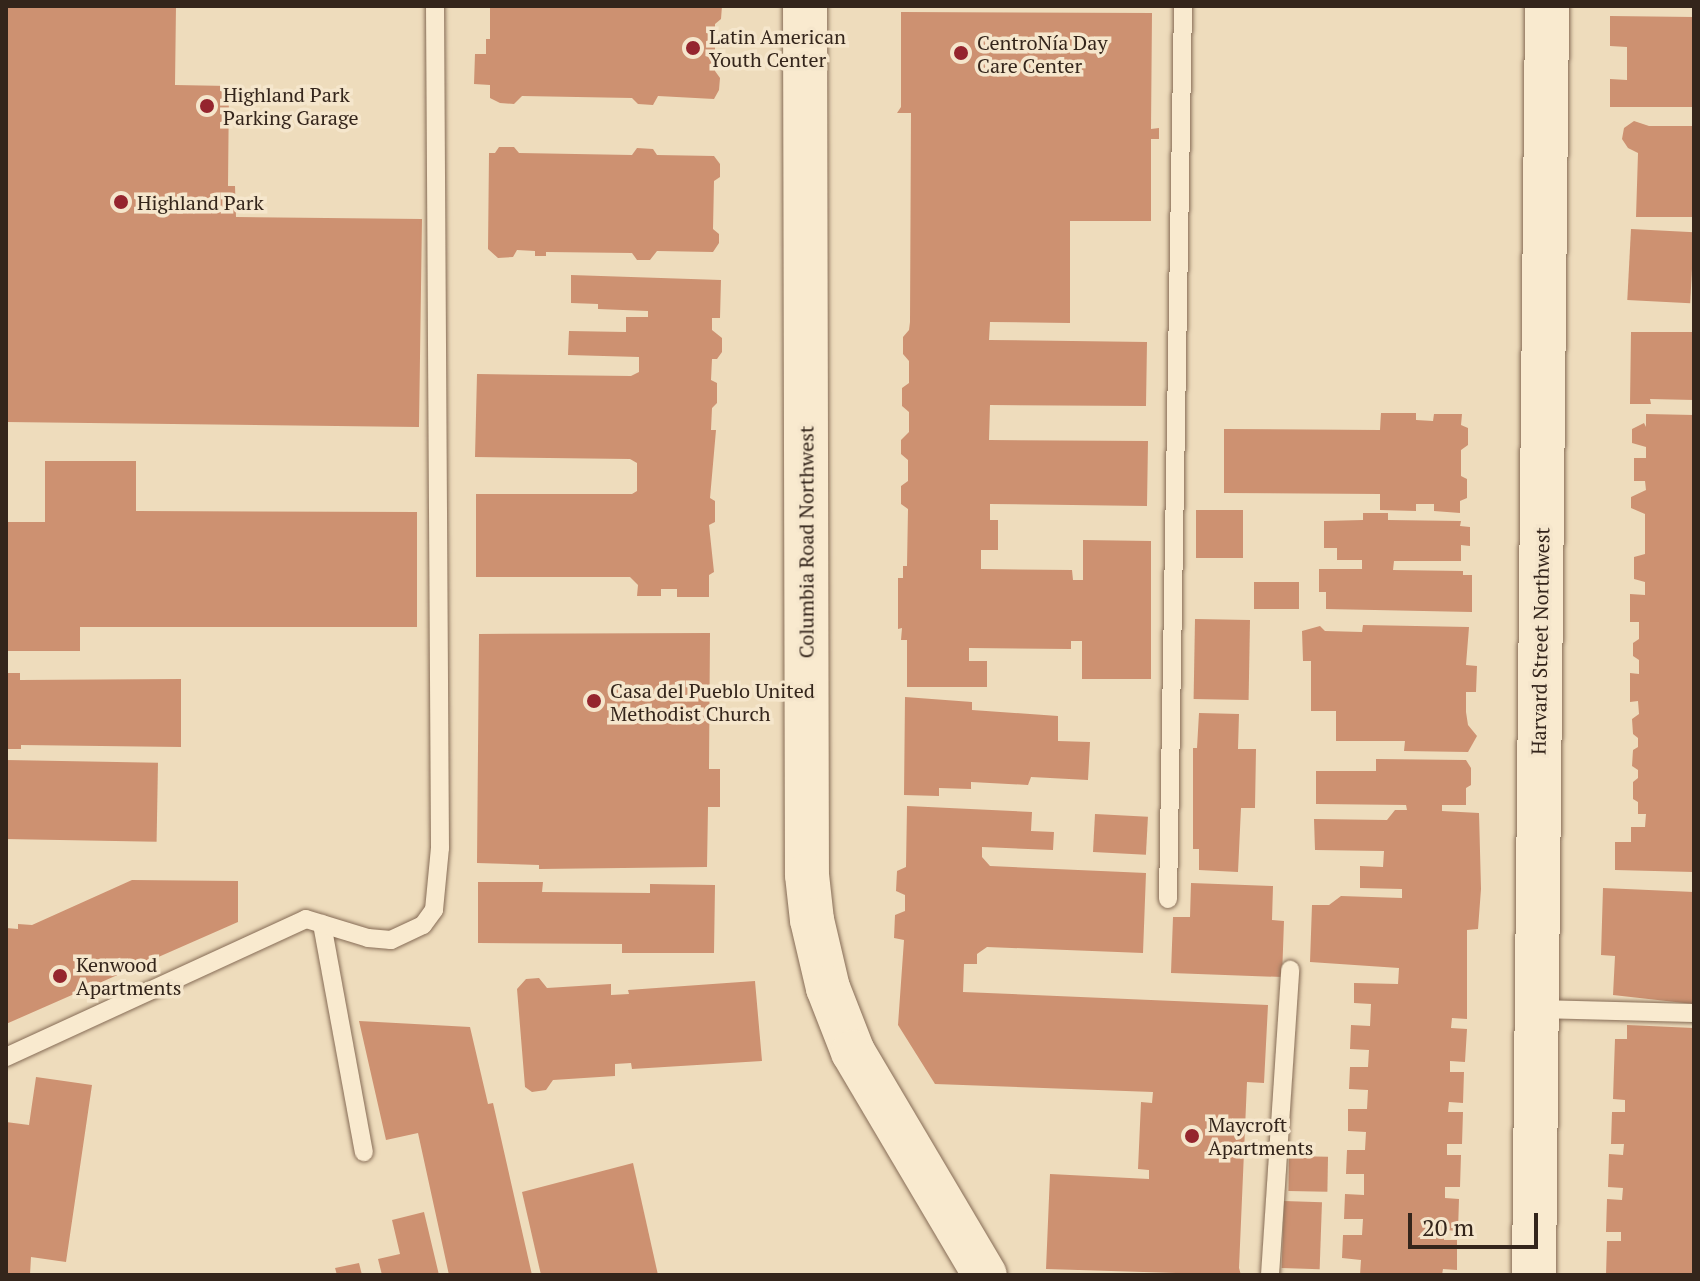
<!DOCTYPE html>
<html>
<head>
<meta charset="utf-8">
<style>
	body { margin:0 }
	#map { position:relative; width:1700px; height:1281px; overflow:hidden; background:#eedcbc; font-family:"PT Serif",serif }
	div>[style] { position:absolute }
	[style*='--x'] { left:calc(var(--x)*1px); top:calc(var(--y)*1px); width:calc(var(--w)*1px); rotate:calc(var(--a)*1deg) }
	.building>* { inset:0; background:#cd9171; transform-origin:0 0 }
	.roads { filter:drop-shadow(0 0 2px #866c56) drop-shadow(0 0 2px #866c56) }
	.lane>* { height:18px; margin:-9px; padding:0 9px; transform-origin:9px; border-radius:9px; background:#f9eacf }
	.secondary>* { height:44px; margin:-22px; padding:0 22px; transform-origin:22px; border-radius:22px; background:#f9eacf }
	.dots>* { width:22px; height:22px; translate:-50% -50%; box-sizing:border-box; border:4px solid #f5e6cc; border-radius:50% }
	span { translate:-50% -50%; white-space:nowrap; text-align:center; line-height:1.15; -webkit-text-stroke:7px #f5e6cc; paint-order:stroke }
	.poi-label { font-size:20px; color:#34251b }
	.left { translate:0 -50%; text-align:left }
	.street-label { font-size:20px; color:#34251b }
	.frame { position:absolute; inset:0; border:8px solid #34251b; pointer-events:none }
	.scale { position:absolute; left:1408px; top:1213px; width:130px; height:36px; box-sizing:border-box; border:4px solid #34251b; border-top:0; padding-left:10px; font-size:24px; line-height:28px; white-space:nowrap; color:#34251b; -webkit-text-stroke:6px #f5e6cc; paint-order:stroke }
</style>
</head>
<body>
<div id="map">
	<div class="building">
		<div style="clip-path:polygon(6px 6px,176px 6px,175px 85px,229px 86px,228px 186px,235px 186px,236px 217px,422px 219px,419px 427px,6px 422px)"></div>
		<div style="clip-path:polygon(490px 6px,722px 6px,721px 19px,715px 24px,715px 71px,720px 78px,719px 90px,714px 99px,658px 96px,653px 105px,638px 104px,632px 98px,522px 96px,514px 104px,500px 103px,490px 98px,490px 85px,474px 84px,475px 54px,486px 54px,486px 39px,490px 39px)"></div>
		<div style="clip-path:polygon(901px 12px,1152px 13px,1151px 129px,1159px 128px,1159px 139px,1151px 139px,1151px 221px,1070px 221px,1070px 323px,990px 322px,989px 340px,1147px 342px,1146px 406px,990px 405px,989px 440px,1148px 441px,1147px 506px,990px 504px,990px 520px,998px 520px,998px 550px,981px 550px,981px 569px,1072px 570px,1073px 580px,1083px 580px,1083px 540px,1151px 541px,1151px 679px,1082px 679px,1082px 641px,1071px 641px,1071px 649px,969px 648px,969px 661px,987px 661px,987px 687px,907px 687px,907px 640px,901px 640px,902px 628px,898px 629px,898px 578px,903px 578px,903px 566px,907px 566px,908px 509px,901px 504px,901px 486px,908px 481px,908px 460px,901px 454px,901px 440px,909px 432px,909px 412px,902px 406px,902px 388px,909px 383px,909px 361px,903px 354px,903px 337px,909px 330px,910px 322px,911px 113px,897px 113px,901px 107px)"></div>
		<div style="clip-path:polygon(1610px 16px,1694px 17px,1694px 107px,1610px 107px,1610px 79px,1627px 80px,1627px 47px,1610px 46px)"></div>
		<div style="clip-path:polygon(1634px 121px,1649px 126px,1694px 126px,1694px 217px,1636px 217px,1638px 153px,1628px 148px,1622px 139px,1624px 128px)"></div>
		<div style="clip-path:polygon(499px 147px,514px 147px,519px 153px,632px 155px,637px 148px,653px 149px,657px 155px,714px 156px,720px 164px,720px 177px,714px 181px,713px 229px,719px 234px,719px 243px,713px 252px,657px 251px,650px 260px,637px 260px,632px 253px,546px 252px,546px 256px,535px 256px,535px 251px,517px 250px,513px 257px,498px 258px,488px 249px,489px 153px,495px 153px)"></div>
		<div style="left:1631px;top:229px;width:63px;height:71px;rotate:3deg"></div>
		<div style="clip-path:polygon(571px 275px,721px 280px,720px 318px,712px 318px,712px 330px,722px 338px,722px 352px,717px 359px,712px 359px,711px 380px,717px 383px,717px 403px,712px 408px,711px 430px,716px 430px,710px 498px,715px 501px,715px 522px,709px 525px,714px 572px,709px 575px,709px 597px,677px 597px,677px 589px,661px 589px,661px 596px,637px 596px,638px 585px,630px 577px,476px 577px,476px 494px,632px 494px,637px 491px,637px 463px,630px 459px,475px 457px,477px 374px,631px 376px,639px 372px,639px 357px,568px 355px,569px 331px,626px 332px,626px 317px,648px 317px,648px 311px,598px 309px,598px 304px,571px 303px)"></div>
		<div style="clip-path:polygon(1631px 332px,1694px 332px,1694px 400px,1650px 399px,1651px 404px,1630px 404px)"></div>
		<div style="clip-path:polygon(1381px 413px,1416px 413px,1416px 420px,1433px 421px,1434px 414px,1462px 414px,1461px 425px,1468px 428px,1468px 445px,1461px 450px,1461px 476px,1467px 479px,1467px 498px,1460px 501px,1460px 513px,1434px 511px,1434px 504px,1416px 504px,1416px 511px,1380px 510px,1380px 494px,1224px 493px,1224px 429px,1380px 430px)"></div>
		<div style="clip-path:polygon(1646px 414px,1694px 415px,1694px 872px,1615px 870px,1615px 842px,1631px 842px,1631px 827px,1645px 827px,1646px 814px,1638px 814px,1638px 802px,1633px 799px,1633px 782px,1638px 778px,1638px 770px,1632px 766px,1633px 750px,1638px 747px,1638px 738px,1633px 734px,1632px 719px,1639px 714px,1638px 701px,1630px 702px,1630px 673px,1639px 674px,1639px 660px,1633px 656px,1633px 643px,1639px 639px,1639px 622px,1630px 622px,1630px 594px,1645px 595px,1645px 582px,1634px 579px,1634px 557px,1645px 554px,1645px 514px,1631px 508px,1631px 497px,1646px 490px,1645px 481px,1634px 481px,1634px 458px,1646px 458px,1646px 447px,1632px 443px,1632px 429px,1644px 423px,1646px 427px)"></div>
		<div style="clip-path:polygon(45px 461px,136px 461px,136px 511px,417px 512px,417px 627px,80px 627px,80px 651px,6px 651px,6px 522px,45px 522px)"></div>
		<div style="left:1243px;top:510px;width:48px;height:47px;rotate:90deg"></div>
		<div style="clip-path:polygon(1363px 513px,1388px 513px,1388px 520px,1461px 521px,1460px 526px,1470px 527px,1470px 546px,1461px 545px,1461px 561px,1394px 561px,1393px 570px,1463px 571px,1463px 575px,1472px 575px,1472px 612px,1326px 609px,1326px 592px,1319px 592px,1319px 569px,1362px 569px,1362px 560px,1337px 560px,1337px 548px,1324px 548px,1324px 521px,1363px 520px)"></div>
		<div style="left:1254px;top:582px;width:45px;height:27px"></div>
		<div style="left:1195px;top:619px;width:55px;height:80px;rotate:1deg"></div>
		<div style="clip-path:polygon(1363px 625px,1469px 627px,1466px 665px,1477px 666px,1476px 692px,1466px 692px,1466px 712px,1468px 725px,1477px 736px,1468px 752px,1404px 751px,1405px 741px,1336px 741px,1336px 711px,1311px 711px,1311px 661px,1303px 661px,1302px 631px,1320px 626px,1325px 631px,1362px 632px)"></div>
		<div style="clip-path:polygon(710px 633px,709px 769px,720px 769px,720px 807px,708px 807px,707px 867px,539px 869px,539px 865px,477px 863px,479px 634px)"></div>
		<div style="clip-path:polygon(6px 673px,20px 673px,20px 680px,181px 679px,181px 747px,21px 745px,21px 749px,6px 749px)"></div>
		<div style="clip-path:polygon(905px 697px,972px 702px,972px 710px,1058px 716px,1058px 741px,1090px 742px,1088px 780px,1031px 777px,1028px 785px,971px 782px,971px 789px,939px 788px,939px 796px,904px 795px)"></div>
		<div style="clip-path:polygon(1199px 713px,1239px 714px,1238px 749px,1256px 749px,1255px 808px,1241px 808px,1238px 872px,1199px 870px,1199px 849px,1193px 849px,1193px 748px,1197px 748px)"></div>
		<div style="clip-path:polygon(1376px 759px,1466px 760px,1471px 768px,1471px 785px,1466px 788px,1466px 805px,1442px 805px,1442px 811px,1479px 813px,1481px 889px,1478px 929px,1467px 930px,1467px 1019px,1452px 1018px,1451px 1028px,1467px 1029px,1465px 1062px,1450px 1061px,1450px 1072px,1464px 1072px,1463px 1103px,1449px 1102px,1448px 1112px,1463px 1112px,1462px 1144px,1447px 1144px,1447px 1155px,1461px 1155px,1460px 1187px,1445px 1187px,1445px 1198px,1459px 1199px,1458px 1231px,1444px 1230px,1444px 1240px,1457px 1240px,1457px 1270px,1443px 1269px,1442px 1275px,1360px 1275px,1361px 1260px,1342px 1258px,1343px 1235px,1362px 1235px,1363px 1219px,1344px 1219px,1345px 1194px,1364px 1195px,1364px 1174px,1346px 1174px,1347px 1150px,1365px 1150px,1366px 1132px,1348px 1131px,1348px 1109px,1367px 1109px,1368px 1090px,1349px 1089px,1350px 1067px,1368px 1067px,1369px 1050px,1350px 1049px,1351px 1025px,1370px 1026px,1371px 1004px,1354px 1003px,1354px 983px,1398px 984px,1399px 968px,1310px 962px,1312px 905px,1329px 905px,1341px 896px,1402px 898px,1402px 889px,1360px 888px,1360px 866px,1383px 867px,1384px 851px,1315px 850px,1314px 819px,1387px 820px,1395px 810px,1407px 810px,1406px 805px,1316px 804px,1316px 771px,1376px 771px)"></div>
		<div style="left:6px;top:760px;width:152px;height:79px;rotate:1deg"></div>
		<div style="clip-path:polygon(907px 806px,1032px 812px,1031px 831px,1054px 832px,1053px 850px,982px 847px,982px 857px,990px 866px,1146px 873px,1143px 953px,987px 947px,977px 954px,977px 964px,964px 964px,963px 992px,1268px 1005px,1264px 1083px,1247px 1082px,1239px 1268px,1241px 1275px,1046px 1269px,1050px 1174px,1149px 1179px,1149px 1170px,1138px 1169px,1141px 1102px,1152px 1103px,1153px 1092px,935px 1084px,898px 1025px,904px 940px,894px 938px,895px 915px,905px 911px,905px 895px,896px 891px,897px 871px,906px 867px)"></div>
		<div style="left:1095px;top:814px;width:53px;height:38px;rotate:3deg"></div>
		<div style="clip-path:polygon(132px 880px,238px 881px,238px 922px,6px 1024px,6px 928px,18px 929px,18px 924px,32px 925px)"></div>
		<div style="clip-path:polygon(478px 882px,543px 882px,542px 892px,650px 893px,650px 884px,715px 885px,714px 953px,622px 953px,622px 944px,478px 943px)"></div>
		<div style="clip-path:polygon(1191px 883px,1273px 886px,1272px 920px,1284px 921px,1282px 977px,1171px 973px,1173px 917px,1190px 917px)"></div>
		<div style="clip-path:polygon(1603px 888px,1694px 892px,1693px 1004px,1613px 995px,1615px 956px,1601px 955px)"></div>
		<div style="clip-path:polygon(539px 978px,547px 988px,611px 984px,611px 995px,629px 994px,628px 990px,755px 981px,762px 1061px,632px 1069px,631px 1063px,615px 1064px,615px 1076px,553px 1080px,546px 1090px,532px 1092px,525px 1087px,517px 989px,526px 979px)"></div>
		<div style="clip-path:polygon(359px 1021px,470px 1027px,488px 1104px,493px 1103px,532px 1275px,449px 1275px,418px 1133px,386px 1140px)"></div>
		<div style="clip-path:polygon(1627px 1025px,1694px 1028px,1694px 1275px,1606px 1275px,1607px 1241px,1621px 1241px,1621px 1232px,1606px 1232px,1607px 1199px,1622px 1200px,1623px 1188px,1608px 1187px,1609px 1154px,1623px 1155px,1624px 1144px,1611px 1144px,1612px 1112px,1625px 1112px,1625px 1100px,1613px 1099px,1614px 1068px,1615px 1039px,1627px 1039px)"></div>
		<div style="clip-path:polygon(36px 1077px,92px 1085px,66px 1262px,31px 1257px,30px 1275px,6px 1275px,6px 1122px,29px 1125px)"></div>
		<div style="left:1289px;top:1156px;width:39px;height:35px;rotate:1deg"></div>
		<div style="clip-path:polygon(633px 1163px,658px 1275px,541px 1275px,522px 1192px)"></div>
		<div style="left:1284px;top:1201px;width:38px;height:67px;rotate:2deg"></div>
		<div style="clip-path:polygon(424px 1212px,439px 1275px,382px 1275px,378px 1259px,400px 1254px,392px 1220px)"></div>
		<div style="clip-path:polygon(359px 1263px,362px 1275px,337px 1275px,335px 1268px)"></div>
	</div>
	<div class="roads">
		<div class="lane">
			<div style="--x:1168;--y:899;--w:893;--a:-89.04"></div>
			<div style="--x:322;--y:924;--w:232;--a:79.6"></div>
			<div style="--x:1537;--y:1009;--w:157;--a:1.5"></div>
			<div style="--x:6;--y:1057;--w:330;--a:-24.7"></div>
			<div style="--x:306;--y:919;--w:65;--a:17"></div>
			<div style="--x:368;--y:938;--w:23;--a:5"></div>
			<div style="--x:391;--y:940;--w:35;--a:-25"></div>
			<div style="--x:423;--y:925;--w:19;--a:-54"></div>
			<div style="--x:434;--y:910;--w:62;--a:-84.5"></div>
			<div style="--x:440;--y:848;--w:842;--a:-90.34"></div>
			<div style="--x:1270;--y:1275;--w:306;--a:-86.2"></div>
		</div>
		<div class="secondary">
			<div style="--x:805;--y:6;--w:869;--a:89.87"></div>
			<div style="--x:807;--y:875;--w:45;--a:83.7"></div>
			<div style="--x:812;--y:920;--w:70;--a:76.8"></div>
			<div style="--x:828;--y:988;--w:69;--a:68.7"></div>
			<div style="--x:853;--y:1052;--w:259;--a:59.4"></div>
			<div style="--x:1534;--y:1275;--w:1269;--a:-89.41"></div>
		</div>
	</div>
	<div class="dots">
		<div style="left:693px;top:48px;background:#95252e"></div>
		<div style="left:961px;top:53px;background:#95252e"></div>
		<div style="left:207px;top:106px;background:#95252e"></div>
		<div style="left:121px;top:202px;background:#95252e"></div>
		<div style="left:594px;top:701px;background:#95252e"></div>
		<div style="left:60px;top:976px;background:#95252e"></div>
		<div style="left:1192px;top:1136px;background:#95252e"></div>
	</div>
	<div class="poi-label">
		<span class="left" style="left:709px;top:48px">Latin American<br>Youth Center</span>
		<span class="left" style="left:977px;top:54px">CentroNía Day<br>Care Center</span>
		<span class="left" style="left:223px;top:106px">Highland Park<br>Parking Garage</span>
		<span class="left" style="left:137px;top:202px">Highland Park</span>
		<span class="left" style="left:610px;top:702px">Casa del Pueblo United<br>Methodist Church</span>
		<span class="left" style="left:76px;top:976px">Kenwood<br>Apartments</span>
		<span class="left" style="left:1208px;top:1136px">Maycroft<br>Apartments</span>
	</div>
	<div class="street-label">
		<span style="left:806px;top:542px;rotate:-90deg">Columbia Road Northwest</span>
		<span style="left:1540px;top:641px;rotate:-89deg">Harvard Street Northwest</span>
	</div>
	<div class="frame"></div>
	<div class="scale">20 m</div>
</div>
</body>
</html>
